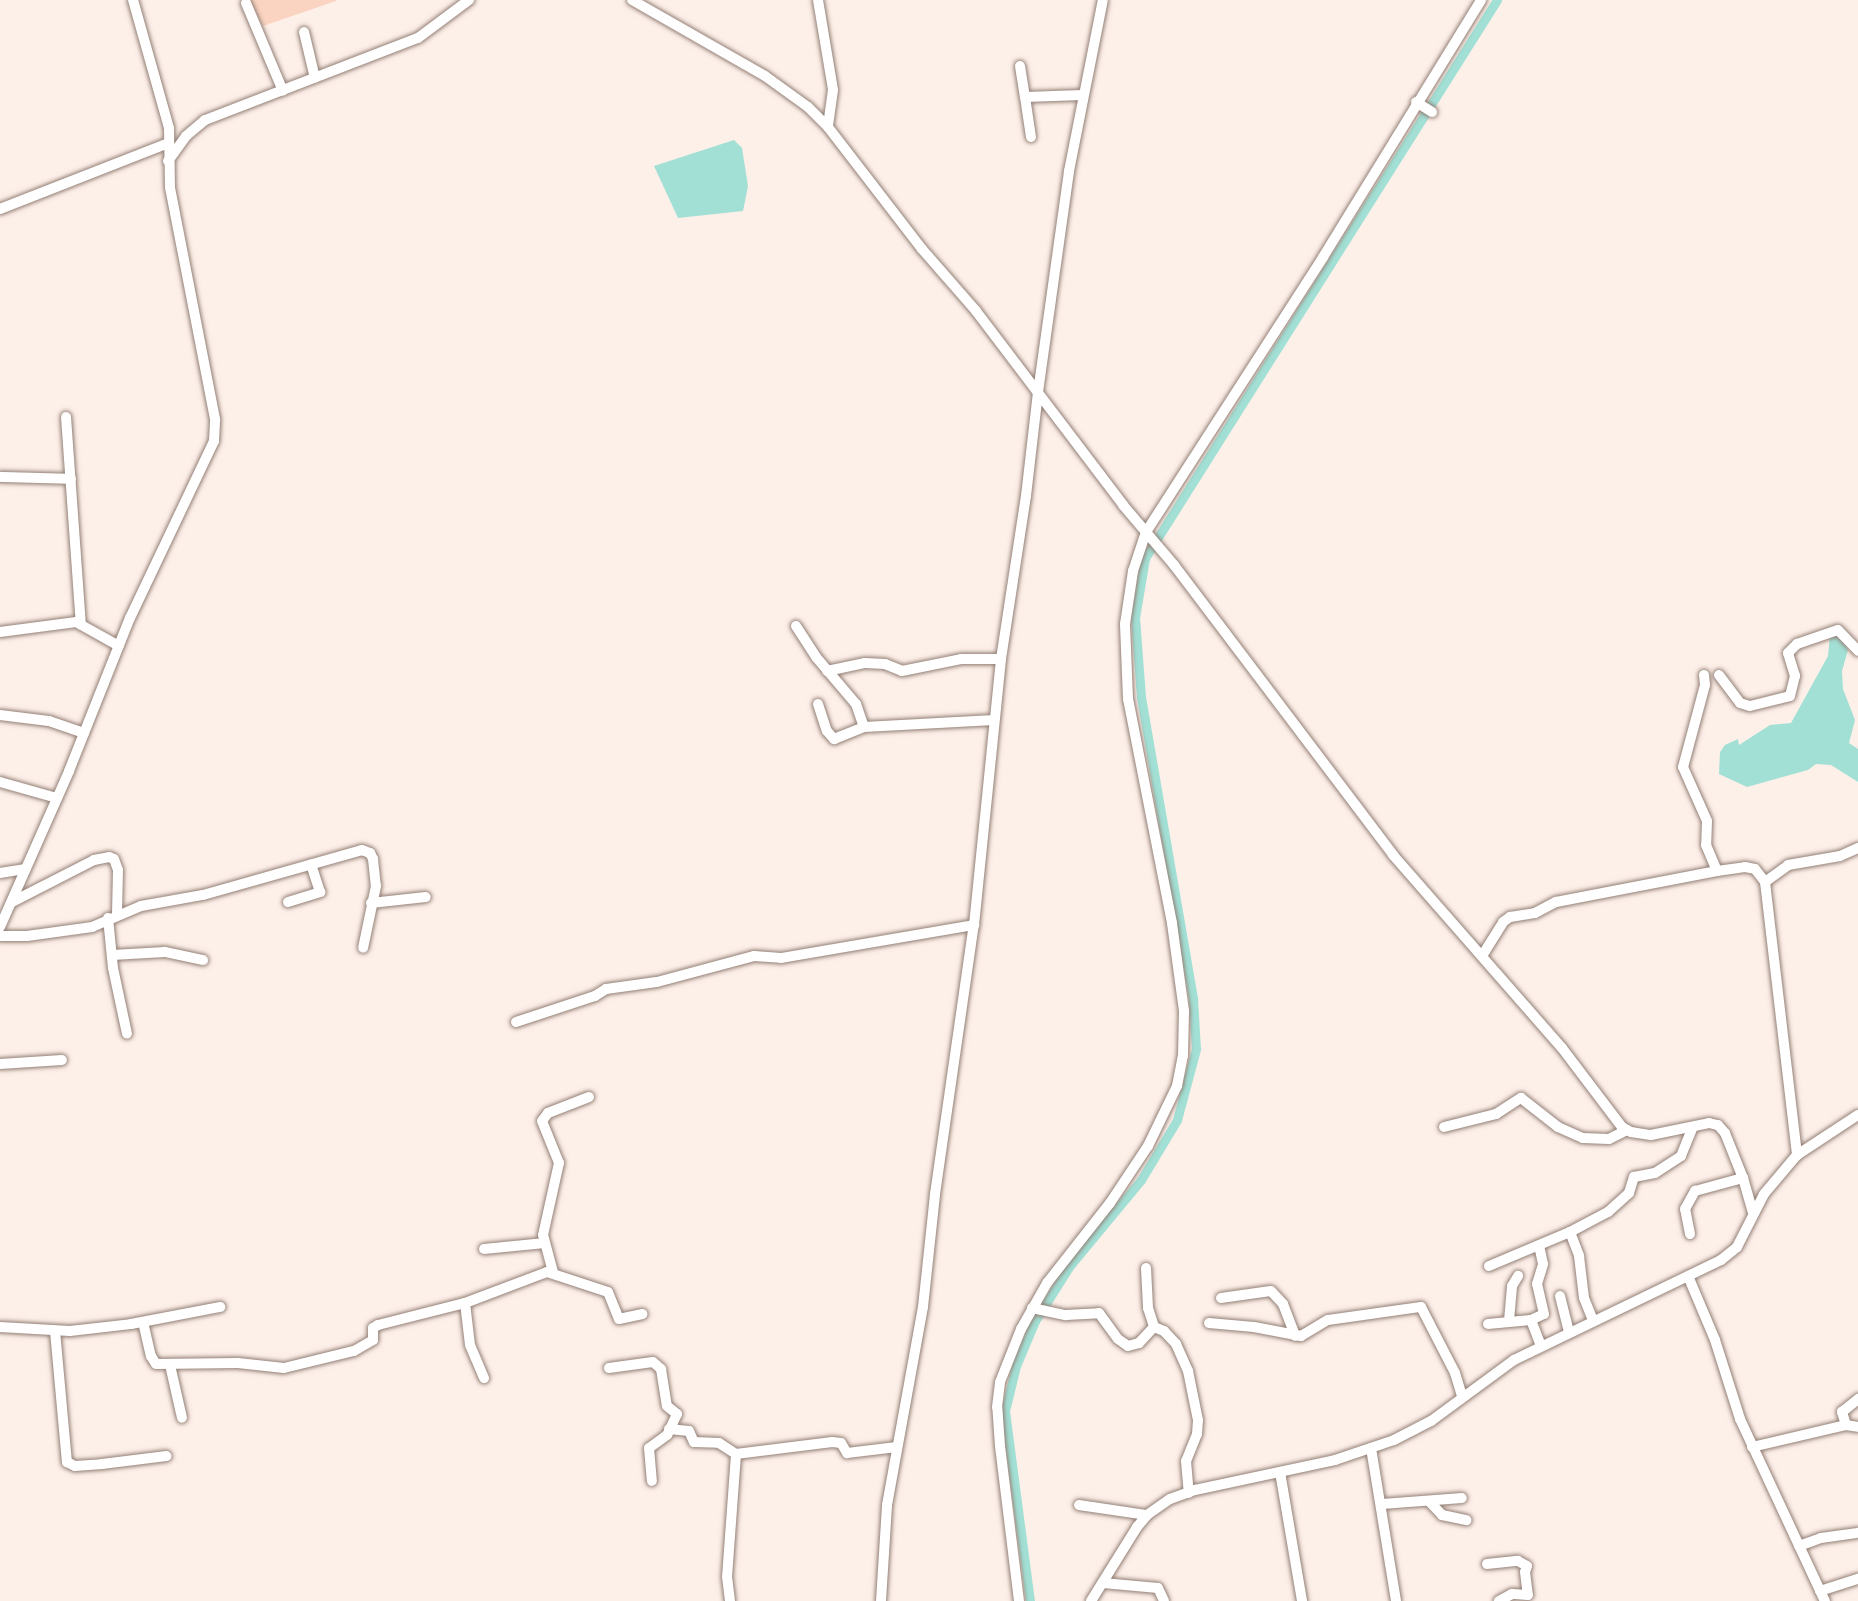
<!DOCTYPE html>
<html>
<head>
<meta charset="utf-8">
<style>
	body { margin:0 }
	#map { position:relative; width:1858px; height:1601px; overflow:hidden; background:#fdf0e9; font-family:Poppins,sans-serif }
	div>[style] { position:absolute }
	[style*='--x'] { left:calc(var(--x)*1px); top:calc(var(--y)*1px); width:calc(var(--w)*1px); rotate:calc(var(--a)*1deg) }
	.green>* { inset:0; background:#fbd4c1 }
	.water>* { inset:0; background:#a2e0d5 }
	.canal>* { height:9px; margin:-4.5px; padding:0 4.5px; transform-origin:4.5px; border-radius:4.5px; background:#a2e0d5 }
	.roads { filter:drop-shadow(0 0 2px #937f75) drop-shadow(0 0 2px #937f75) }
	.minor>* { height:10px; margin:-5px; padding:0 5px; transform-origin:5px; border-radius:5px; background:#fff }
	span { translate:-50% -50%; white-space:nowrap; text-align:center; line-height:1.15; -webkit-text-stroke:7px #fdf0e9; paint-order:stroke }
</style>
</head>
<body>
<div id="map">
	<div class="green">
		<div style="clip-path:polygon(249px 0,336px 0,336px 1px,263px 26px)"></div>
	</div>
	<div class="water">
		<div style="clip-path:polygon(734px 140px,742px 148px,748px 186px,743px 211px,678px 218px,654px 166px)"></div>
		<div style="clip-path:polygon(1830px 635px,1841px 635px,1848px 650px,1842px 671px,1843px 689px,1855px 720px,1849px 743px,1858px 749px,1858px 782px,1831px 765px,1816px 764px,1808px 770px,1747px 787px,1719px 774px,1720px 752px,1725px 745px,1738px 739px,1739px 745px,1770px 725px,1791px 723px,1828px 656px)"></div>
	</div>
	<div class="canal">
		<div style="--x:1030;--y:1601;--w:192;--a:-97.5"></div>
		<div style="--x:1005;--y:1411;--w:46;--a:-76.3"></div>
		<div style="--x:1016;--y:1366;--w:49;--a:-67.1"></div>
		<div style="--x:1035;--y:1321;--w:64;--a:-57.8"></div>
		<div style="--x:1069;--y:1267;--w:113;--a:-50.4"></div>
		<div style="--x:1141;--y:1180;--w:70;--a:-59"></div>
		<div style="--x:1177;--y:1120;--w:73;--a:-75"></div>
		<div style="--x:1196;--y:1049;--w:51;--a:-93.4"></div>
		<div style="--x:1193;--y:998;--w:305;--a:-99.8"></div>
		<div style="--x:1141;--y:697;--w:79;--a:-94.3"></div>
		<div style="--x:1135;--y:618;--w:61;--a:-80.5"></div>
		<div style="--x:1145;--y:558;--w:660;--a:-57.76"></div>
	</div>
	<div class="roads">
		<div class="minor">
			<div style="--x:632;--y:0;--w:153;--a:29.7"></div>
			<div style="--x:765;--y:76;--w:53;--a:35.8"></div>
			<div style="--x:808;--y:107;--w:28;--a:45"></div>
			<div style="--x:828;--y:127;--w:154;--a:52.4"></div>
			<div style="--x:922;--y:249;--w:82;--a:48.9"></div>
			<div style="--x:976;--y:311;--w:243;--a:52.8"></div>
			<div style="--x:1123;--y:505;--w:79;--a:49.6"></div>
			<div style="--x:1174;--y:565;--w:363;--a:52.9"></div>
			<div style="--x:1393;--y:855;--w:257;--a:48.8"></div>
			<div style="--x:1562;--y:1048;--w:99;--a:52.8"></div>
			<div style="--x:1622;--y:1127;--w:10;--a:29"></div>
			<div style="--x:1631;--y:1132;--w:20;--a:9"></div>
			<div style="--x:1651;--y:1135;--w:59;--a:-11.7"></div>
			<div style="--x:1709;--y:1123;--w:9;--a:13"></div>
			<div style="--x:1718;--y:1125;--w:11;--a:49"></div>
			<div style="--x:1725;--y:1133;--w:48;--a:68.2"></div>
			<div style="--x:1743;--y:1178;--w:35;--a:74"></div>
			<div style="--x:818;--y:0;--w:91;--a:80.5"></div>
			<div style="--x:833;--y:90;--w:37;--a:98"></div>
			<div style="--x:246;--y:3;--w:95;--a:67.2"></div>
			<div style="--x:304;--y:32;--w:47;--a:76.6"></div>
			<div style="--x:1020;--y:66;--w:31;--a:81"></div>
			<div style="--x:1416;--y:102;--w:19;--a:32"></div>
			<div style="--x:1031;--y:137;--w:40;--a:-98.5"></div>
			<div style="--x:1025;--y:97;--w:57;--a:-2"></div>
			<div style="--x:168;--y:161;--w:31;--a:-54"></div>
			<div style="--x:186;--y:136;--w:25;--a:-40"></div>
			<div style="--x:205;--y:120;--w:228;--a:-21.1"></div>
			<div style="--x:418;--y:38;--w:64;--a:-36.7"></div>
			<div style="--x:0;--y:209;--w:180;--a:-21.4"></div>
			<div style="--x:66;--y:417;--w:208;--a:85.9"></div>
			<div style="--x:0;--y:477;--w:71;--a:1.6"></div>
			<div style="--x:796;--y:626;--w:37;--a:57"></div>
			<div style="--x:816;--y:657;--w:62;--a:49.6"></div>
			<div style="--x:856;--y:704;--w:24;--a:71"></div>
			<div style="--x:864;--y:727;--w:130;--a:-3.1"></div>
			<div style="--x:0;--y:632;--w:77;--a:-7.5"></div>
			<div style="--x:76;--y:622;--w:49;--a:29.2"></div>
			<div style="--x:827;--y:671;--w:39;--a:-12"></div>
			<div style="--x:865;--y:663;--w:20;--a:3"></div>
			<div style="--x:885;--y:664;--w:18;--a:22"></div>
			<div style="--x:902;--y:671;--w:60;--a:-11.5"></div>
			<div style="--x:961;--y:659;--w:40;--a:0"></div>
			<div style="--x:1704;--y:675;--w:10;--a:84"></div>
			<div style="--x:1705;--y:685;--w:85;--a:105"></div>
			<div style="--x:1683;--y:767;--w:59;--a:66"></div>
			<div style="--x:1707;--y:821;--w:24;--a:92"></div>
			<div style="--x:1706;--y:845;--w:28;--a:67"></div>
			<div style="--x:1719;--y:675;--w:35;--a:53"></div>
			<div style="--x:1740;--y:703;--w:10;--a:17"></div>
			<div style="--x:1750;--y:706;--w:41;--a:-14"></div>
			<div style="--x:1790;--y:696;--w:21;--a:-76"></div>
			<div style="--x:1795;--y:676;--w:24;--a:-107"></div>
			<div style="--x:1788;--y:653;--w:13;--a:-45"></div>
			<div style="--x:1797;--y:644;--w:43;--a:-18.9"></div>
			<div style="--x:1838;--y:630;--w:29;--a:46"></div>
			<div style="--x:818;--y:704;--w:28;--a:72"></div>
			<div style="--x:827;--y:731;--w:11;--a:49"></div>
			<div style="--x:834;--y:739;--w:32;--a:-22"></div>
			<div style="--x:0;--y:715;--w:49;--a:7"></div>
			<div style="--x:49;--y:721;--w:37;--a:19"></div>
			<div style="--x:0;--y:782;--w:59;--a:15.7"></div>
			<div style="--x:0;--y:873;--w:26;--a:-9"></div>
			<div style="--x:1765;--y:882;--w:29;--a:-36"></div>
			<div style="--x:1788;--y:865;--w:53;--a:-9.8"></div>
			<div style="--x:1840;--y:856;--w:20;--a:-24"></div>
			<div style="--x:12;--y:902;--w:92;--a:-27.1"></div>
			<div style="--x:94;--y:860;--w:15;--a:-11"></div>
			<div style="--x:109;--y:857;--w:5;--a:22"></div>
			<div style="--x:114;--y:859;--w:12;--a:70"></div>
			<div style="--x:118;--y:870;--w:44;--a:91.3"></div>
			<div style="--x:288;--y:902;--w:34;--a:-17"></div>
			<div style="--x:320;--y:892;--w:29;--a:-108"></div>
			<div style="--x:371;--y:903;--w:55;--a:-6.2"></div>
			<div style="--x:108;--y:918;--w:50;--a:84.3"></div>
			<div style="--x:113;--y:968;--w:67;--a:78"></div>
			<div style="--x:0;--y:927;--w:171;--a:-66.1"></div>
			<div style="--x:69;--y:771;--w:165;--a:-68.3"></div>
			<div style="--x:130;--y:618;--w:196;--a:-64.6"></div>
			<div style="--x:214;--y:441;--w:22;--a:-87"></div>
			<div style="--x:215;--y:419;--w:236;--a:-101"></div>
			<div style="--x:170;--y:187;--w:59;--a:-91"></div>
			<div style="--x:169;--y:128;--w:133;--a:-105.7"></div>
			<div style="--x:0;--y:936;--w:27;--a:0"></div>
			<div style="--x:27;--y:936;--w:66;--a:-7.9"></div>
			<div style="--x:92;--y:927;--w:53;--a:-23.2"></div>
			<div style="--x:141;--y:906;--w:63;--a:-10.1"></div>
			<div style="--x:203;--y:895;--w:165;--a:-15.8"></div>
			<div style="--x:362;--y:850;--w:9;--a:21"></div>
			<div style="--x:370;--y:853;--w:7;--a:63"></div>
			<div style="--x:373;--y:859;--w:27;--a:84"></div>
			<div style="--x:376;--y:886;--w:63;--a:101.8"></div>
			<div style="--x:112;--y:955;--w:53;--a:-3.2"></div>
			<div style="--x:165;--y:952;--w:39;--a:12"></div>
			<div style="--x:1482;--y:956;--w:40;--a:-58"></div>
			<div style="--x:1503;--y:922;--w:9;--a:-36"></div>
			<div style="--x:1510;--y:917;--w:25;--a:-9"></div>
			<div style="--x:1535;--y:913;--w:24;--a:-28"></div>
			<div style="--x:1556;--y:902;--w:164;--a:-10.9"></div>
			<div style="--x:1717;--y:871;--w:28;--a:-8"></div>
			<div style="--x:1745;--y:867;--w:10;--a:11"></div>
			<div style="--x:1755;--y:869;--w:16;--a:52"></div>
			<div style="--x:1765;--y:882;--w:275;--a:83.3"></div>
			<div style="--x:516;--y:1022;--w:83;--a:-18.2"></div>
			<div style="--x:595;--y:996;--w:13;--a:-32"></div>
			<div style="--x:606;--y:989;--w:51;--a:-7.8"></div>
			<div style="--x:657;--y:982;--w:100;--a:-15"></div>
			<div style="--x:754;--y:956;--w:27;--a:4"></div>
			<div style="--x:781;--y:958;--w:196;--a:-9.7"></div>
			<div style="--x:0;--y:1064;--w:62;--a:-3.7"></div>
			<div style="--x:1444;--y:1127;--w:54;--a:-14"></div>
			<div style="--x:1496;--y:1114;--w:30;--a:-33"></div>
			<div style="--x:1521;--y:1098;--w:47;--a:38.1"></div>
			<div style="--x:1558;--y:1127;--w:27;--a:24"></div>
			<div style="--x:1583;--y:1138;--w:26;--a:2"></div>
			<div style="--x:1609;--y:1139;--w:20;--a:-27"></div>
			<div style="--x:1570;--y:1232;--w:26;--a:69"></div>
			<div style="--x:1579;--y:1256;--w:42;--a:83.2"></div>
			<div style="--x:1584;--y:1298;--w:24;--a:68"></div>
			<div style="--x:1690;--y:1234;--w:25;--a:-101"></div>
			<div style="--x:1685;--y:1209;--w:21;--a:-61"></div>
			<div style="--x:1695;--y:1191;--w:50;--a:-15.2"></div>
			<div style="--x:484;--y:1249;--w:61;--a:-5.6"></div>
			<div style="--x:1489;--y:1266;--w:88;--a:-22.8"></div>
			<div style="--x:1570;--y:1232;--w:43;--a:-27.8"></div>
			<div style="--x:1608;--y:1212;--w:28;--a:-42"></div>
			<div style="--x:1629;--y:1193;--w:17;--a:-73"></div>
			<div style="--x:1634;--y:1177;--w:21;--a:-11"></div>
			<div style="--x:1655;--y:1173;--w:31;--a:-33"></div>
			<div style="--x:1681;--y:1156;--w:31;--a:-68"></div>
			<div style="--x:1146;--y:1268;--w:40;--a:87.1"></div>
			<div style="--x:1148;--y:1308;--w:20;--a:72"></div>
			<div style="--x:553;--y:1272;--w:38;--a:-105"></div>
			<div style="--x:543;--y:1235;--w:74;--a:-77.5"></div>
			<div style="--x:559;--y:1163;--w:45;--a:-112"></div>
			<div style="--x:542;--y:1121;--w:10;--a:-53"></div>
			<div style="--x:548;--y:1113;--w:44;--a:-21.3"></div>
			<div style="--x:1688;--y:1276;--w:69;--a:67.1"></div>
			<div style="--x:1715;--y:1340;--w:83;--a:72.4"></div>
			<div style="--x:1740;--y:1419;--w:201;--a:65"></div>
			<div style="--x:1560;--y:1296;--w:37;--a:76"></div>
			<div style="--x:1221;--y:1298;--w:50;--a:-8"></div>
			<div style="--x:1271;--y:1291;--w:18;--a:47"></div>
			<div style="--x:1283;--y:1304;--w:34;--a:69"></div>
			<div style="--x:465;--y:1303;--w:42;--a:83.2"></div>
			<div style="--x:470;--y:1345;--w:36;--a:67"></div>
			<div style="--x:1032;--y:1308;--w:35;--a:12"></div>
			<div style="--x:1066;--y:1315;--w:33;--a:-3"></div>
			<div style="--x:1099;--y:1313;--w:32;--a:54"></div>
			<div style="--x:1118;--y:1339;--w:12;--a:35"></div>
			<div style="--x:1128;--y:1346;--w:11;--a:-15"></div>
			<div style="--x:1139;--y:1343;--w:22;--a:-47"></div>
			<div style="--x:1154;--y:1327;--w:11;--a:22"></div>
			<div style="--x:1164;--y:1331;--w:18;--a:47"></div>
			<div style="--x:1176;--y:1344;--w:30;--a:66"></div>
			<div style="--x:1188;--y:1371;--w:50;--a:78.5"></div>
			<div style="--x:1198;--y:1420;--w:14;--a:94"></div>
			<div style="--x:1197;--y:1434;--w:29;--a:112"></div>
			<div style="--x:1186;--y:1461;--w:32;--a:85"></div>
			<div style="--x:1531;--y:1320;--w:28;--a:69"></div>
			<div style="--x:1509;--y:1321;--w:35;--a:-85"></div>
			<div style="--x:1512;--y:1286;--w:12;--a:-59"></div>
			<div style="--x:143;--y:1322;--w:35;--a:77"></div>
			<div style="--x:151;--y:1356;--w:9;--a:58"></div>
			<div style="--x:156;--y:1364;--w:82;--a:-0.7"></div>
			<div style="--x:238;--y:1363;--w:46;--a:6.2"></div>
			<div style="--x:284;--y:1368;--w:72;--a:-13.7"></div>
			<div style="--x:354;--y:1351;--w:22;--a:-30"></div>
			<div style="--x:373;--y:1340;--w:12;--a:-90"></div>
			<div style="--x:373;--y:1328;--w:6;--a:-31"></div>
			<div style="--x:378;--y:1325;--w:90;--a:-14.2"></div>
			<div style="--x:465;--y:1303;--w:88;--a:-20.7"></div>
			<div style="--x:547;--y:1272;--w:64;--a:18.2"></div>
			<div style="--x:608;--y:1292;--w:29;--a:68"></div>
			<div style="--x:619;--y:1319;--w:24;--a:-12"></div>
			<div style="--x:1209;--y:1323;--w:45;--a:5.1"></div>
			<div style="--x:1254;--y:1327;--w:48;--a:10.8"></div>
			<div style="--x:1301;--y:1336;--w:31;--a:-31"></div>
			<div style="--x:1328;--y:1320;--w:94;--a:-8"></div>
			<div style="--x:1421;--y:1307;--w:74;--a:62.7"></div>
			<div style="--x:1455;--y:1373;--w:24;--a:73"></div>
			<div style="--x:1488;--y:1324;--w:43;--a:-5.3"></div>
			<div style="--x:1531;--y:1320;--w:14;--a:-25"></div>
			<div style="--x:1544;--y:1314;--w:31;--a:-103"></div>
			<div style="--x:1537;--y:1284;--w:21;--a:-73"></div>
			<div style="--x:1543;--y:1264;--w:19;--a:-102"></div>
			<div style="--x:0;--y:1327;--w:70;--a:3.3"></div>
			<div style="--x:70;--y:1331;--w:61;--a:-6.5"></div>
			<div style="--x:131;--y:1324;--w:91;--a:-10.8"></div>
			<div style="--x:55;--y:1331;--w:132;--a:84.8"></div>
			<div style="--x:67;--y:1462;--w:9;--a:27"></div>
			<div style="--x:75;--y:1466;--w:27;--a:-4"></div>
			<div style="--x:102;--y:1464;--w:65;--a:-7"></div>
			<div style="--x:170;--y:1365;--w:54;--a:77.2"></div>
			<div style="--x:609;--y:1368;--w:44;--a:-7.8"></div>
			<div style="--x:653;--y:1362;--w:11;--a:41"></div>
			<div style="--x:661;--y:1369;--w:37;--a:81"></div>
			<div style="--x:667;--y:1406;--w:13;--a:39"></div>
			<div style="--x:677;--y:1414;--w:23;--a:115"></div>
			<div style="--x:667;--y:1435;--w:22;--a:144"></div>
			<div style="--x:649;--y:1448;--w:33;--a:85"></div>
			<div style="--x:1846;--y:1425;--w:14;--a:-107"></div>
			<div style="--x:1842;--y:1412;--w:21;--a:-39"></div>
			<div style="--x:669;--y:1429;--w:20;--a:6"></div>
			<div style="--x:689;--y:1431;--w:12;--a:66"></div>
			<div style="--x:694;--y:1442;--w:25;--a:2"></div>
			<div style="--x:719;--y:1443;--w:20;--a:33"></div>
			<div style="--x:1752;--y:1447;--w:97;--a:-13.2"></div>
			<div style="--x:1846;--y:1425;--w:12;--a:9"></div>
			<div style="--x:1371;--y:1448;--w:155;--a:80.7"></div>
			<div style="--x:1280;--y:1472;--w:131;--a:80.3"></div>
			<div style="--x:1429;--y:1501;--w:19;--a:47"></div>
			<div style="--x:1442;--y:1515;--w:25;--a:12"></div>
			<div style="--x:1382;--y:1504;--w:80;--a:-4.3"></div>
			<div style="--x:1079;--y:1505;--w:69;--a:8.4"></div>
			<div style="--x:1799;--y:1546;--w:23;--a:-20"></div>
			<div style="--x:1821;--y:1538;--w:37;--a:-8"></div>
			<div style="--x:1487;--y:1564;--w:31;--a:-6"></div>
			<div style="--x:1518;--y:1561;--w:10;--a:29"></div>
			<div style="--x:1527;--y:1566;--w:6;--a:108"></div>
			<div style="--x:1525;--y:1572;--w:23;--a:83"></div>
			<div style="--x:1528;--y:1595;--w:16;--a:-176"></div>
			<div style="--x:1512;--y:1594;--w:15;--a:152"></div>
			<div style="--x:1103;--y:1583;--w:55;--a:5.2"></div>
			<div style="--x:1158;--y:1588;--w:14;--a:65"></div>
			<div style="--x:1820;--y:1591;--w:40;--a:-18"></div>
			<div style="--x:730;--y:1601;--w:24;--a:-97"></div>
			<div style="--x:727;--y:1577;--w:123;--a:-85.8"></div>
			<div style="--x:736;--y:1454;--w:97;--a:-7.1"></div>
			<div style="--x:832;--y:1442;--w:9;--a:6"></div>
			<div style="--x:841;--y:1443;--w:12;--a:59"></div>
			<div style="--x:847;--y:1453;--w:50;--a:-6.8"></div>
			<div style="--x:881;--y:1601;--w:96;--a:-86.4"></div>
			<div style="--x:887;--y:1505;--w:201;--a:-79.7"></div>
			<div style="--x:923;--y:1307;--w:114;--a:-83.9"></div>
			<div style="--x:935;--y:1194;--w:272;--a:-81.8"></div>
			<div style="--x:974;--y:925;--w:267;--a:-84.2"></div>
			<div style="--x:1001;--y:659;--w:165;--a:-81.3"></div>
			<div style="--x:1026;--y:496;--w:105;--a:-83.4"></div>
			<div style="--x:1038;--y:392;--w:223;--a:-82"></div>
			<div style="--x:1069;--y:171;--w:174;--a:-78.8"></div>
			<div style="--x:1019;--y:1601;--w:156;--a:-97"></div>
			<div style="--x:1000;--y:1446;--w:39;--a:-94"></div>
			<div style="--x:997;--y:1407;--w:25;--a:-83"></div>
			<div style="--x:1000;--y:1382;--w:57;--a:-68.4"></div>
			<div style="--x:1021;--y:1329;--w:53;--a:-60.5"></div>
			<div style="--x:1047;--y:1283;--w:102;--a:-51.8"></div>
			<div style="--x:1110;--y:1203;--w:69;--a:-56.3"></div>
			<div style="--x:1148;--y:1146;--w:67;--a:-64.2"></div>
			<div style="--x:1177;--y:1086;--w:31;--a:-79"></div>
			<div style="--x:1183;--y:1056;--w:45;--a:-88.7"></div>
			<div style="--x:1184;--y:1011;--w:89;--a:-97.8"></div>
			<div style="--x:1172;--y:923;--w:228;--a:-101.1"></div>
			<div style="--x:1128;--y:699;--w:75;--a:-92.3"></div>
			<div style="--x:1125;--y:624;--w:54;--a:-81.4"></div>
			<div style="--x:1133;--y:571;--w:41;--a:-71.6"></div>
			<div style="--x:1146;--y:532;--w:327;--a:-57.2"></div>
			<div style="--x:1323;--y:257;--w:302;--a:-58.4"></div>
			<div style="--x:1091;--y:1601;--w:87;--a:-58.1"></div>
			<div style="--x:1137;--y:1527;--w:16;--a:-50"></div>
			<div style="--x:1147;--y:1515;--w:28;--a:-35"></div>
			<div style="--x:1170;--y:1499;--w:27;--a:-20"></div>
			<div style="--x:1195;--y:1490;--w:143;--a:-12.1"></div>
			<div style="--x:1335;--y:1460;--w:62;--a:-18.7"></div>
			<div style="--x:1394;--y:1440;--w:42;--a:-27.2"></div>
			<div style="--x:1431;--y:1421;--w:103;--a:-36.3"></div>
			<div style="--x:1514;--y:1360;--w:230;--a:-25.8"></div>
			<div style="--x:1721;--y:1260;--w:21;--a:-39"></div>
			<div style="--x:1737;--y:1247;--w:59;--a:-63"></div>
			<div style="--x:1764;--y:1194;--w:51;--a:-49.8"></div>
			<div style="--x:1797;--y:1155;--w:73;--a:-33.3"></div>
		</div>
	</div>
</div>
</body>
</html>
